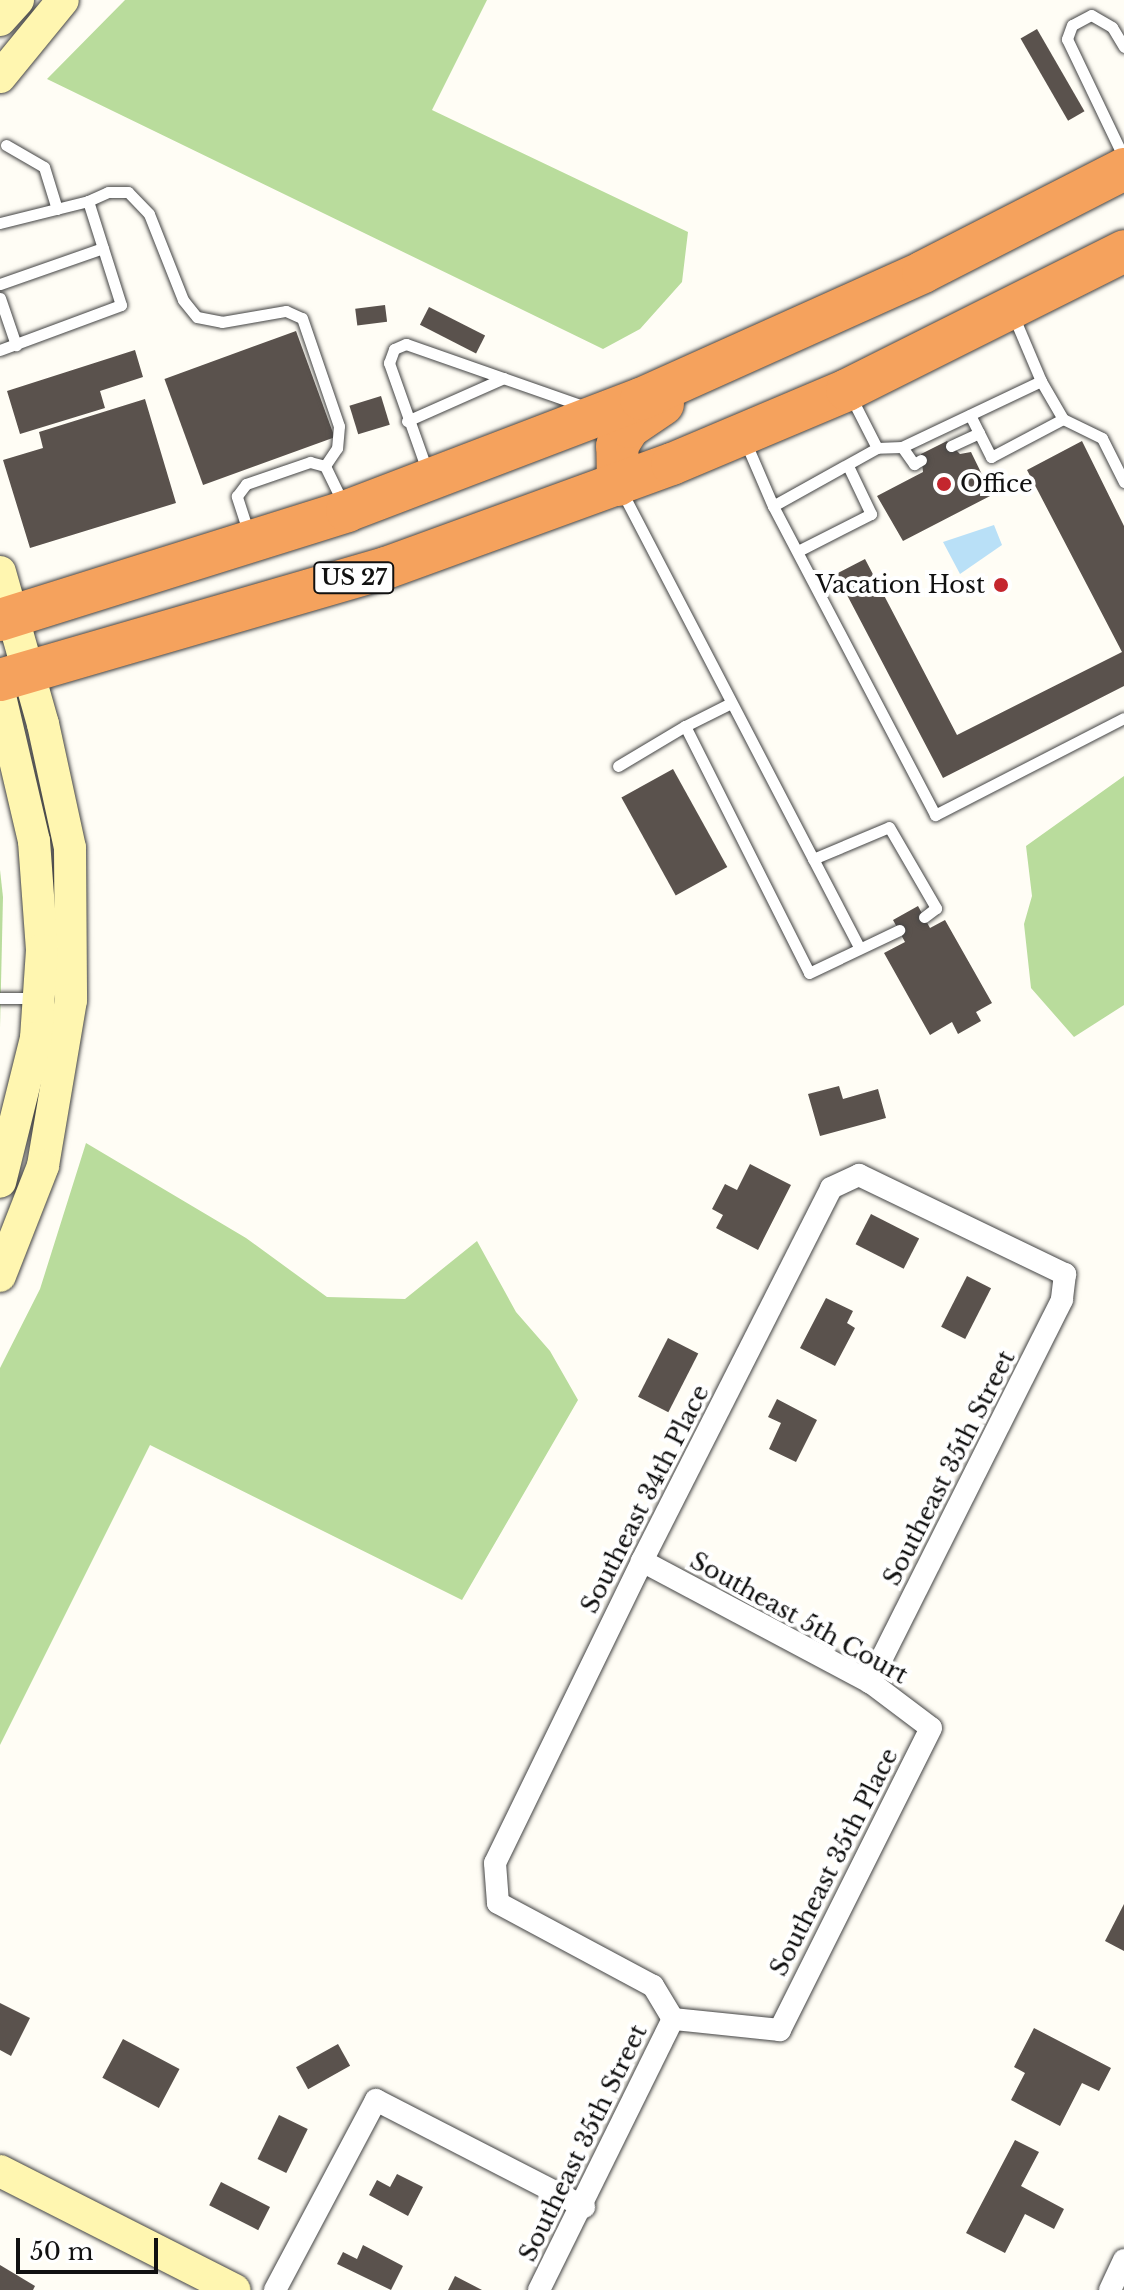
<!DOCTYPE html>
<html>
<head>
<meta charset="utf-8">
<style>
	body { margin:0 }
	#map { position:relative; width:1124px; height:2290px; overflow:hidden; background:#fffdf5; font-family:"Libre Baskerville",serif }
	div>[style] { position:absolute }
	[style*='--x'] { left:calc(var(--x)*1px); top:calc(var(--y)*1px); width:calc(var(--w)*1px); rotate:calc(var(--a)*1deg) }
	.forest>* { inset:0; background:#b9dc9c }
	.water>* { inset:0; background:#b9e0f7 }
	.building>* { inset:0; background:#5a524d; transform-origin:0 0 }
	.roads { filter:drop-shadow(0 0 2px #444) drop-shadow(0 0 2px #444) }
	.lane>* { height:11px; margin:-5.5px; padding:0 5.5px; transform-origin:5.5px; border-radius:5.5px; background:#fff }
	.street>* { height:22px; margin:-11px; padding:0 11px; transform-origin:11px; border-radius:11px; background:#fff }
	.secondary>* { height:32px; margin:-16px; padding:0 16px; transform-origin:16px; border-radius:16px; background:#fff6b0 }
	.highway>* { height:42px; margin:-21px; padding:0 21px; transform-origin:21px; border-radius:21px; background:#f5a25d }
	.dots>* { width:22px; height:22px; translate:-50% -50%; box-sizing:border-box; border:4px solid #fff; border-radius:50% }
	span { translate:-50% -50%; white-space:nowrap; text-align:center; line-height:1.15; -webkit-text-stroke:8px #fff; paint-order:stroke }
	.shield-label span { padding:2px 6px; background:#fff; border:2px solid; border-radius:6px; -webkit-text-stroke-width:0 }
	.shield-label { font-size:22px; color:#111; font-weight:700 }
	.poi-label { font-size:24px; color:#111 }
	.left { translate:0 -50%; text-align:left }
	.right { translate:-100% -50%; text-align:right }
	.street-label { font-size:24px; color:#111 }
	.scale { position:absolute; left:16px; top:2238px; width:142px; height:36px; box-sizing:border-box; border:4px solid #111; border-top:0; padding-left:10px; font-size:24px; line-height:28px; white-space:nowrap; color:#111; -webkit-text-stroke:6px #fff; paint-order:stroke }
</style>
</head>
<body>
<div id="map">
	<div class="forest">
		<div style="clip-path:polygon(125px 0,487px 0,432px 110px,688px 232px,682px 282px,640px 329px,603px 349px,47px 79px)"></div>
		<div style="clip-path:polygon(1124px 776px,1124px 1005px,1074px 1037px,1031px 988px,1024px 924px,1032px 896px,1026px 846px)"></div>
		<div style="clip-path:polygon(0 870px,3px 897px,0 1028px)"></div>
		<div style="clip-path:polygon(86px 1143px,246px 1238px,327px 1297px,405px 1299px,477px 1241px,516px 1312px,550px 1351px,578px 1400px,462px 1600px,150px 1445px,0 1745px,0 1368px,40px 1289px)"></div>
	</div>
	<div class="water">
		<div style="clip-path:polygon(994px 525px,1002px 545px,960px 574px,943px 542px)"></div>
	</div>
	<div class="building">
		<div style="left:1037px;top:29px;width:95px;height:19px;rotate:60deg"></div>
		<div style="left:385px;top:305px;width:17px;height:30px;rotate:83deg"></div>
		<div style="left:429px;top:307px;width:63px;height:20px;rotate:27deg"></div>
		<div style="left:296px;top:331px;width:113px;height:140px;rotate:70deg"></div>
		<div style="clip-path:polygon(135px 350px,143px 377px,100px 391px,105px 408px,20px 434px,7px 391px)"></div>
		<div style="left:381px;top:396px;width:30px;height:33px;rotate:73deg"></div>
		<div style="clip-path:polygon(145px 399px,176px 503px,30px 548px,3px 460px,43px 448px,39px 432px)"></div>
		<div style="clip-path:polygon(947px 441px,960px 454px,971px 452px,992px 495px,903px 541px,877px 496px,923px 472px,921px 454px)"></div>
		<div style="clip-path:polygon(1082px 441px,1124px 526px,1124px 686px,943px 778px,836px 574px,865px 559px,957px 735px,1122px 652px,1027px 470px)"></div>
		<div style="left:673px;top:769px;width:112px;height:59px;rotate:61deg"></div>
		<div style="clip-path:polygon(918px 906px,930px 928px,945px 920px,992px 1003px,976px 1012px,981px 1021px,958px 1034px,952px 1022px,930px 1035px,884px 953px,905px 942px,893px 920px)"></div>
		<div style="clip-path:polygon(839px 1086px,843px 1099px,878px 1089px,886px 1118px,820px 1136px,808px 1094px)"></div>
		<div style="clip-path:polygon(750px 1164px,791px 1185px,758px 1250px,716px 1228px,723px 1215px,712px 1209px,725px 1184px,737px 1190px)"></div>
		<div style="left:871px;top:1214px;width:54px;height:34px;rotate:27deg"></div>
		<div style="left:967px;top:1276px;width:27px;height:57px;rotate:27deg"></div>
		<div style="clip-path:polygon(826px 1298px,853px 1311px,847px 1323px,855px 1328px,835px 1366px,800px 1348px)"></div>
		<div style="left:668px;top:1338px;width:34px;height:66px;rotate:27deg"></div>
		<div style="clip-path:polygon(777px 1399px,817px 1420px,796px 1462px,769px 1449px,781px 1423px,768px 1417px)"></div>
		<div style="clip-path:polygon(1124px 1904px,1124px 1951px,1105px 1941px)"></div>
		<div style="clip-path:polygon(0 2003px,30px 2018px,11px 2056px,0 2050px)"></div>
		<div style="clip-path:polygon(1034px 2028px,1111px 2068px,1099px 2091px,1082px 2083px,1060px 2126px,1011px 2100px,1025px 2073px,1014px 2067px)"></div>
		<div style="left:123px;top:2039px;width:64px;height:44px;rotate:28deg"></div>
		<div style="left:338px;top:2044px;width:25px;height:48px;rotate:61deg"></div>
		<div style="left:279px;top:2115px;width:32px;height:49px;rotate:26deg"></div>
		<div style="clip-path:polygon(1015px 2140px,1039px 2152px,1021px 2186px,1064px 2209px,1054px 2229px,1025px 2214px,1005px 2253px,966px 2233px)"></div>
		<div style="clip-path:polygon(397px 2174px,423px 2187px,408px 2216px,369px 2195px,377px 2180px,390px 2187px)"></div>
		<div style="left:221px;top:2182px;width:55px;height:26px;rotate:27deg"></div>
		<div style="clip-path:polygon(363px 2245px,403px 2266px,391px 2290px,337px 2264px,343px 2252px,357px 2259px)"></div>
		<div style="clip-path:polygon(0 2265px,35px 2286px,33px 2290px,0 2290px)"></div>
		<div style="clip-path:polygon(455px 2276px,482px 2290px,448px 2290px)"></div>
	</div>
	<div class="roads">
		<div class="lane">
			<div style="--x:1124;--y:47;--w:23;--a:-121"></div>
			<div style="--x:1112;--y:27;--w:24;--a:-150"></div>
			<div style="--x:1091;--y:15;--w:21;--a:152"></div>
			<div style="--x:1072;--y:25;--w:15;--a:110"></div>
			<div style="--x:1067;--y:39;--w:132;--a:64.4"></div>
			<div style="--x:6;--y:145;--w:44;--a:30.1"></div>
			<div style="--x:44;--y:167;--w:44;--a:72.8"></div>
			<div style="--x:88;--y:201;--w:22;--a:-24"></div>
			<div style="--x:108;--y:192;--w:20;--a:0"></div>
			<div style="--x:128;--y:192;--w:30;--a:46"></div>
			<div style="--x:149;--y:214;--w:92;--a:68.4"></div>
			<div style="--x:183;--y:300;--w:22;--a:51"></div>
			<div style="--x:197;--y:317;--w:25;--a:11"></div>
			<div style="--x:222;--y:322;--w:65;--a:-9.8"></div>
			<div style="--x:286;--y:311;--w:17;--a:24"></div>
			<div style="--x:302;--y:318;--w:114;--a:71.1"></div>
			<div style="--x:339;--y:426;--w:22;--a:95"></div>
			<div style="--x:337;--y:448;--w:22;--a:124"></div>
			<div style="--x:0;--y:223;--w:91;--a:-14"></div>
			<div style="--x:88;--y:201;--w:109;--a:72.4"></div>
			<div style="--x:121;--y:305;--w:129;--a:159.6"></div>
			<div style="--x:0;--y:284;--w:109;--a:-19.3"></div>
			<div style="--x:0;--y:298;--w:50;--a:71.2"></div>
			<div style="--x:1013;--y:315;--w:72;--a:67"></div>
			<div style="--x:851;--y:397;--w:57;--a:63"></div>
			<div style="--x:970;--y:415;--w:47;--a:63.4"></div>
			<div style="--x:991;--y:457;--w:81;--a:-27.8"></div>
			<div style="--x:407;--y:421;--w:106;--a:-23.9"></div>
			<div style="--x:745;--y:441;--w:71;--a:66.7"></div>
			<div style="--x:951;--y:446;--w:31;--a:-25"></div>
			<div style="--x:902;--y:447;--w:21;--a:55"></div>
			<div style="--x:914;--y:464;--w:8;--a:-30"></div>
			<div style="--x:428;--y:473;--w:117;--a:-109.5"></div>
			<div style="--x:389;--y:363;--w:15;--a:-70"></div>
			<div style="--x:394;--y:349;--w:13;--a:-23"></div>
			<div style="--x:406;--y:344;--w:191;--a:19.3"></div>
			<div style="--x:1124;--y:482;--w:49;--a:-116.6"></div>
			<div style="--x:1102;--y:438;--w:43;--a:-154"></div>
			<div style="--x:1063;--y:419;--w:44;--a:-120.1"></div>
			<div style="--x:1041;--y:381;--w:154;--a:154.6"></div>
			<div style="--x:902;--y:447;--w:25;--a:178"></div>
			<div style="--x:877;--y:448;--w:119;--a:150.9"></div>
			<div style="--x:773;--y:506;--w:349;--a:62.3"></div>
			<div style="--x:935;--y:815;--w:212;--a:-27.2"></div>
			<div style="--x:621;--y:490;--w:515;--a:62.49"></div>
			<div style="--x:249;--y:534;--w:40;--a:-108"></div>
			<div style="--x:237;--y:496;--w:15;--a:-53"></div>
			<div style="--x:246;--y:484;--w:68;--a:-19"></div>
			<div style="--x:310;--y:462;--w:16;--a:15"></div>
			<div style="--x:325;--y:466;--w:41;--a:64.1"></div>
			<div style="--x:798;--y:551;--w:82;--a:-26.9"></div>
			<div style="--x:871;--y:514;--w:53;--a:-115.6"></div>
			<div style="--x:731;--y:703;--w:51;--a:153.4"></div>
			<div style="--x:685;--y:726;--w:276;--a:63.3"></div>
			<div style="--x:809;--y:973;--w:100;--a:-25.5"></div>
			<div style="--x:618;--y:766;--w:78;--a:-30.8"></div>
			<div style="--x:813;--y:859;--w:82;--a:-22.8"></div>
			<div style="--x:889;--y:827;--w:94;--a:59.9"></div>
			<div style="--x:936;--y:908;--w:15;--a:143"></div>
			<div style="--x:0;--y:998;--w:35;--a:0"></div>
		</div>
		<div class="street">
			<div style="--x:642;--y:1561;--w:258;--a:28"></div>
			<div style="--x:870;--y:1682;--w:76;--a:37"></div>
			<div style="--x:931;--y:1728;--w:338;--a:116.6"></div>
			<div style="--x:780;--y:2030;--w:108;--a:-174.1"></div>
			<div style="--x:673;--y:2019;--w:39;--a:-121"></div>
			<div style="--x:653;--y:1986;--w:176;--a:-151.8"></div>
			<div style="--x:498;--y:1903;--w:40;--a:-94.3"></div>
			<div style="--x:495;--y:1863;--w:336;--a:-64"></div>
			<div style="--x:642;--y:1561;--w:418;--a:-63.1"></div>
			<div style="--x:831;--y:1188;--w:31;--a:-25"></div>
			<div style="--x:859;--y:1175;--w:229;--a:25.7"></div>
			<div style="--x:1065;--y:1274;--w:26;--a:97"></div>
			<div style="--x:1062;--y:1300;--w:428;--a:116.7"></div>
			<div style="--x:275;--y:2290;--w:215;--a:-62"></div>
			<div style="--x:376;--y:2100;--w:234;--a:27.2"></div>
			<div style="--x:539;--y:2290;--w:302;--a:-63.7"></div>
			<div style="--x:1110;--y:2290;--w:33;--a:-65"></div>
		</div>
		<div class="secondary">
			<div style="--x:0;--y:20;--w:27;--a:-48"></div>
			<div style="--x:0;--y:77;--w:99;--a:-50.7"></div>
			<div style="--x:0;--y:572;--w:158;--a:74.2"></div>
			<div style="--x:43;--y:724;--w:127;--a:77.7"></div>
			<div style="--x:70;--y:848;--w:152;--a:89.6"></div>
			<div style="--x:71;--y:1000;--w:168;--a:99.6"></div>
			<div style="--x:43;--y:1166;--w:118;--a:111.4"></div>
			<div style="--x:0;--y:696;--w:149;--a:76.8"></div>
			<div style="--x:34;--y:841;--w:109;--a:85.8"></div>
			<div style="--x:42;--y:950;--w:88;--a:93.9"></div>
			<div style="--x:36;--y:1038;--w:148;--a:104"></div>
			<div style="--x:0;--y:2171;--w:263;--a:26.9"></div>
		</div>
		<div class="highway">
			<div style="--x:618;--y:485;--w:39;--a:-91"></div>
			<div style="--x:617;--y:446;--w:22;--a:-58"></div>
			<div style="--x:629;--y:427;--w:41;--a:-34.1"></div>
			<div style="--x:0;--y:620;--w:364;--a:-17.4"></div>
			<div style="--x:347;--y:511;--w:315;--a:-20.9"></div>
			<div style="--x:641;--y:399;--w:309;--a:-24.2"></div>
			<div style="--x:923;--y:272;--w:226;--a:-27.1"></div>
			<div style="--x:0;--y:680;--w:402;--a:-16.2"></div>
			<div style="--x:386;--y:568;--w:304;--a:-20"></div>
			<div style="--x:672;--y:464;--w:190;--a:-22.9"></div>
			<div style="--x:847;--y:390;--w:310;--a:-26.6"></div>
		</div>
	</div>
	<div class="dots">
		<div style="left:944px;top:484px;background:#c4262e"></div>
		<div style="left:1001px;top:585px;background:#c4262e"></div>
	</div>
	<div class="shield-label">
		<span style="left:354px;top:578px">US 27</span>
	</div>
	<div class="poi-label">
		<span class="left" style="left:960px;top:484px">Office</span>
		<span class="right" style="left:985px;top:585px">Vacation Host</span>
	</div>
	<div class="street-label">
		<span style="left:949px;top:1468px;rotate:-63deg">Southeast 35th Street</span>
		<span style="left:645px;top:1499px;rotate:-63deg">Southeast 34th Place</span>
		<span style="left:799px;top:1618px;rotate:29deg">Southeast 5th Court</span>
		<span style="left:834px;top:1862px;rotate:-63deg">Southeast 35th Place</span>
		<span style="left:583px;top:2143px;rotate:-64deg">Southeast 35th Street</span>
	</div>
	<div class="scale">50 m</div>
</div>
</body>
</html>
